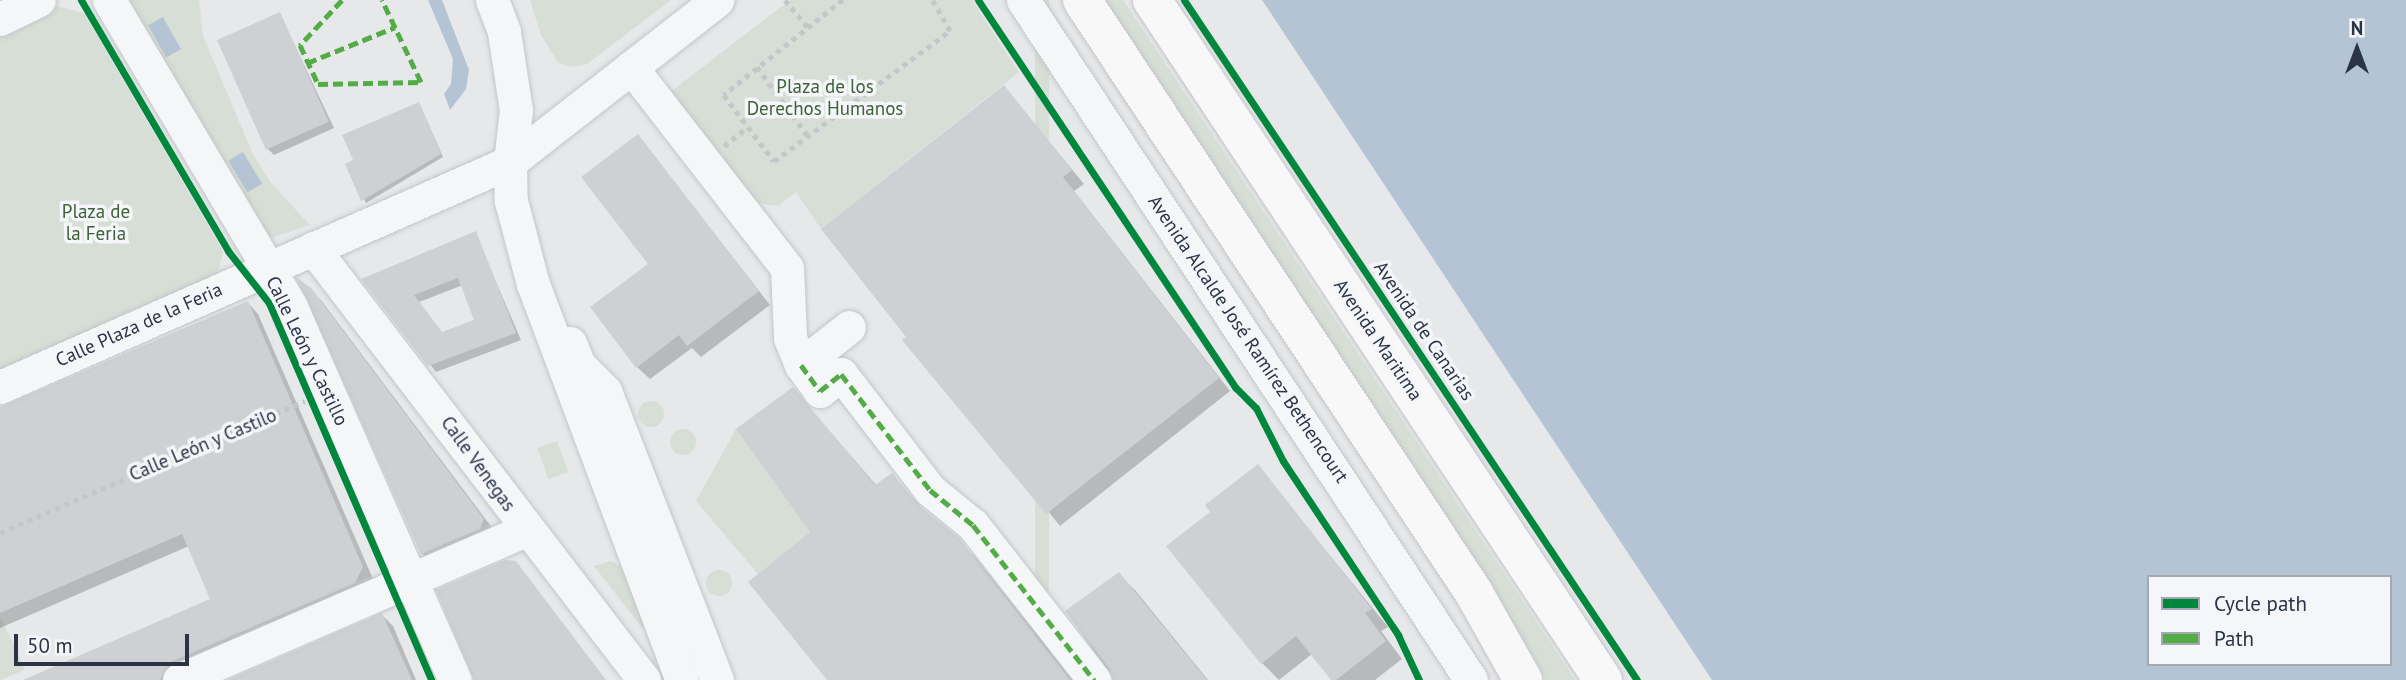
<!DOCTYPE html>
<html>
<head>
<meta charset="utf-8">
<style>
	body { margin:0 }
	#map { position:relative; width:2406px; height:680px; overflow:hidden; background:#e6e8ea; font-family:"PT Sans",sans-serif }
	div>[style] { position:absolute }
	[style*='--x'] { left:calc(var(--x)*1px); top:calc(var(--y)*1px); width:calc(var(--w)*1px); rotate:calc(var(--a)*1deg) }
	.green>* { inset:0; background:#d6ded6; transform-origin:0 0 }
	.round { border-radius:50% }
	.water>* { inset:0; background:#b4c4d5; transform-origin:0 0 }
	.shadow>* { inset:0; background:#0003 }
	.building>* { inset:0; background:#ced0d3; transform-origin:0 0 }
	.path>* { height:4.5px; margin-top:-2.25px; transform-origin:0; background:repeating-linear-gradient(90deg,#c5c6ca 0 5px,transparent 0 10px) }
	.roads { filter:drop-shadow(0 0 2px #c4c6c8) drop-shadow(0 0 2px #c4c6c8) }
	.minor>* { height:33px; margin:-16.5px; padding:0 16.5px; transform-origin:16.5px; border-radius:16.5px; background:#f5f6f7 }
	.highway>* { height:38px; margin:-19px; padding:0 19px; transform-origin:19px; border-radius:19px; background:#f8f8f8 }
	.quiet>* { height:5px; margin-top:-2.5px; transform-origin:0; background:repeating-linear-gradient(90deg,#54ac47 0 10px,transparent 0 15px) }
	.cycleway>* { height:7px; margin:-3.5px; padding:0 3.5px; transform-origin:3.5px; border-radius:3.5px; background:#00873e }
	span { translate:-50% -50%; white-space:nowrap; text-align:center; line-height:1.15; -webkit-text-stroke:7px #f4f6f9; paint-order:stroke }
	.park-label { font-size:19px; color:#3f6138 }
	.street-label { font-size:19px; color:#2b3445 }
	.legend { position:absolute; left:2147px; top:575px; width:245px; height:91px; box-sizing:border-box; background:#f4f6f9; border:2px solid #a4a8b1; margin:0; padding:9px 12px; list-style:none; font-size:21px; color:#2b3445 }
	.legend li { display:flex; align-items:center; gap:14px; height:35px }
	.legend b { width:35px; border:2px solid #a4a8b1 }
	.north { position:absolute; left:2322px; top:14px; width:70px; height:70px; -webkit-text-stroke:5px #f4f6f9; paint-order:stroke; rotate:0deg; font-size:19px; font-weight:700; line-height:28px; text-align:center; color:#2b3445 }
	.north::after { content:''; display:block; margin:auto; width:24px; height:32px; background:#2b3445; clip-path:polygon(50% 0,100% 100%,50% 72%,0 100%) }
	.scale { position:absolute; left:14px; top:634px; width:175px; height:32px; box-sizing:border-box; border:4px solid #2b3445; border-top:0; padding-left:9px; font-size:21px; line-height:24px; white-space:nowrap; color:#2b3445; -webkit-text-stroke:5px #f4f6f9; paint-order:stroke }
</style>
</head>
<body>
<div id="map">
	<div class="green">
		<div style="clip-path:polygon(126px 0,199px 0,203px 36px,253px 154px,271px 183px,310px 225px,271px 238px,263px 234px)"></div>
		<div style="clip-path:polygon(530px 0,671px 0,587px 64px,573px 67px,558px 63px,541px 35px)"></div>
		<div style="clip-path:polygon(790px 0,972px 0,1019px 72px,821px 229px,796px 192px,778px 206px,747px 202px,665px 96px)"></div>
		<div style="left:1035px;top:0;width:14px;height:817px"></div>
		<div style="clip-path:polygon(1102px 0,1123px 0,1575px 680px,1546px 680px,1459px 536px)"></div>
		<div style="clip-path:polygon(57px 6px,84px 13px,223px 251px,217px 278px,0 370px,0 34px)"></div>
		<div class="round" style="left:638px;top:401px;width:26px;height:26px"></div>
		<div class="round" style="left:670px;top:429px;width:26px;height:26px"></div>
		<div style="clip-path:polygon(736px 429px,810px 532px,758px 574px,696px 501px)"></div>
		<div style="left:557px;top:441px;width:33px;height:21px;rotate:70deg"></div>
		<div style="clip-path:polygon(611px 561px,621px 567px,646px 627px,642px 628px,594px 566px)"></div>
		<div class="round" style="left:706px;top:570px;width:26px;height:26px"></div>
		<div style="clip-path:polygon(2px 620px,25px 670px,0 680px,0 621px)"></div>
	</div>
	<div class="water">
		<div style="clip-path:polygon(428px 0,442px 0,469px 70px,466px 89px,450px 110px,444px 94px,451px 84px,453px 59px)"></div>
		<div style="clip-path:polygon(evenodd,1262px 0,2406px 0,2406px 680px,1712px 680px,1262px 0,2149px 577px,2390px 577px,2390px 664px,2149px 664px,2149px 577px)"></div>
		<div style="left:163px;top:17px;width:37px;height:17px;rotate:61deg"></div>
		<div style="left:243px;top:152px;width:37px;height:17px;rotate:59deg"></div>
	</div>
	<div class="shadow">
		<div style="clip-path:polygon(280px 14px,334px 128px,274px 155px,267px 148px)"></div>
		<div style="clip-path:polygon(1004px 87px,1084px 184px,1074px 191px,1230px 391px,1060px 526px,908px 337px)"></div>
		<div style="clip-path:polygon(421px 107px,443px 157px,366px 203px,347px 165px)"></div>
		<div style="clip-path:polygon(638px 136px,770px 305px,701px 357px,692px 348px,650px 379px,637px 367px,650px 264px)"></div>
		<div style="clip-path:polygon(evenodd,475px 233px,521px 340px,436px 372px,364px 280px,475px 233px,463px 285px,477px 321px,443px 334px,419px 302px,463px 285px)"></div>
		<div style="clip-path:polygon(300px 283px,321px 300px,493px 529px,432px 563px,422px 553px)"></div>
		<div style="clip-path:polygon(248px 303px,258px 314px,373px 579px,173px 680px,27px 680px,212px 600px,189px 546px,0 628px,0 409px)"></div>
		<div style="clip-path:polygon(793px 389px,877px 486px,892px 475px,927px 514px,974px 556px,1074px 680px,828px 680px)"></div>
		<div style="clip-path:polygon(1258px 467px,1388px 627px,1381px 631px,1402px 659px,1375px 680px,1333px 680px,1312px 654px,1279px 680px,1262px 663px,1213px 513px)"></div>
		<div style="clip-path:polygon(1119px 575px,1135px 590px,1208px 680px,1114px 680px,1067px 612px)"></div>
		<div style="clip-path:polygon(382px 615px,393px 626px,416px 680px,232px 680px)"></div>
	</div>
	<div class="building">
		<div style="left:280px;top:12px;width:120px;height:69px;rotate:66deg"></div>
		<div style="clip-path:polygon(1004px 85px,1072px 170px,1063px 177px,1219px 378px,1046px 514px,902px 340px,906px 337px,821px 229px)"></div>
		<div style="clip-path:polygon(419px 102px,441px 154px,361px 201px,345px 164px,353px 160px,342px 135px)"></div>
		<div style="clip-path:polygon(638px 134px,759px 291px,687px 346px,679px 335px,636px 368px,590px 307px,648px 264px,581px 177px)"></div>
		<div style="clip-path:polygon(evenodd,476px 231px,516px 333px,428px 366px,361px 279px,476px 231px,458px 278px,474px 320px,442px 332px,414px 295px,458px 278px)"></div>
		<div style="clip-path:polygon(296px 277px,312px 289px,484px 519px,480px 529px,421px 554px)"></div>
		<div style="clip-path:polygon(248px 301px,363px 567px,355px 583px,171px 662px,160px 680px,23px 680px,210px 599px,182px 534px,0 613px,0 407px)"></div>
		<div style="clip-path:polygon(793px 387px,875px 485px,892px 473px,918px 505px,959px 538px,1070px 680px,827px 680px,748px 582px,810px 532px,736px 429px)"></div>
		<div style="clip-path:polygon(1258px 464px,1372px 609px,1365px 613px,1386px 641px,1336px 680px,1331px 680px,1296px 636px,1261px 664px,1166px 546px,1210px 512px,1205px 505px)"></div>
		<div style="clip-path:polygon(505px 560px,516px 561px,606px 680px,474px 680px,436px 590px)"></div>
		<div style="clip-path:polygon(1119px 572px,1207px 680px,1113px 680px,1109px 668px,1065px 611px)"></div>
		<div style="clip-path:polygon(382px 613px,412px 680px,228px 680px)"></div>
	</div>
	<div class="path">
		<div style="--x:785;--y:0;--w:35;--a:50"></div>
		<div style="--x:843;--y:0;--w:152;--a:141.4"></div>
		<div style="--x:724;--y:95;--w:83;--a:52.9"></div>
		<div style="--x:774;--y:161;--w:219;--a:-36.5"></div>
		<div style="--x:950;--y:31;--w:36;--a:-120"></div>
		<div style="--x:757;--y:67;--w:86;--a:53.5"></div>
		<div style="--x:724;--y:146;--w:27;--a:-39"></div>
		<div style="--x:0;--y:533;--w:332;--a:-23.4"></div>
	</div>
	<div class="roads">
		<div class="minor">
			<div style="--x:109;--y:0;--w:357;--a:59.3"></div>
			<div style="--x:291;--y:307;--w:407;--a:66.3"></div>
			<div style="--x:492;--y:0;--w:34;--a:69"></div>
			<div style="--x:504;--y:32;--w:79;--a:81.3"></div>
			<div style="--x:516;--y:110;--w:52;--a:96.6"></div>
			<div style="--x:510;--y:162;--w:39;--a:89"></div>
			<div style="--x:511;--y:201;--w:86;--a:75.2"></div>
			<div style="--x:533;--y:284;--w:423;--a:69.4"></div>
			<div style="--x:1023;--y:0;--w:814;--a:56.62"></div>
			<div style="--x:0;--y:19;--w:43;--a:-26"></div>
			<div style="--x:631;--y:67;--w:254;--a:52.2"></div>
			<div style="--x:787;--y:268;--w:70;--a:87.5"></div>
			<div style="--x:790;--y:338;--w:29;--a:68"></div>
			<div style="--x:801;--y:365;--w:61;--a:-38.4"></div>
			<div style="--x:313;--y:248;--w:544;--a:52.54"></div>
			<div style="--x:570;--y:343;--w:24;--a:68"></div>
			<div style="--x:579;--y:365;--w:37;--a:45"></div>
			<div style="--x:605;--y:391;--w:310;--a:68.8"></div>
			<div style="--x:801;--y:365;--w:32;--a:54"></div>
			<div style="--x:820;--y:391;--w:27;--a:-39"></div>
			<div style="--x:841;--y:374;--w:146;--a:52.5"></div>
			<div style="--x:930;--y:490;--w:55;--a:39.1"></div>
			<div style="--x:973;--y:525;--w:197;--a:52"></div>
			<div style="--x:0;--y:387;--w:557;--a:-23.81"></div>
			<div style="--x:510;--y:162;--w:263;--a:-38"></div>
			<div style="--x:179;--y:680;--w:378;--a:-23.4"></div>
		</div>
		<div class="highway">
			<div style="--x:1082;--y:0;--w:711;--a:56.53"></div>
			<div style="--x:1474;--y:593;--w:100;--a:60.6"></div>
			<div style="--x:1152;--y:0;--w:816;--a:56.45"></div>
		</div>
	</div>
	<div class="quiet">
		<div style="--x:342;--y:0;--w:62;--a:133"></div>
		<div style="--x:300;--y:45;--w:43;--a:65.2"></div>
		<div style="--x:318;--y:84;--w:103;--a:-1.1"></div>
		<div style="--x:421;--y:82;--w:91;--a:-115.4"></div>
		<div style="--x:307;--y:63;--w:95;--a:-22.2"></div>
		<div style="--x:801;--y:365;--w:32;--a:54"></div>
		<div style="--x:820;--y:391;--w:27;--a:-39"></div>
		<div style="--x:841;--y:374;--w:146;--a:52.5"></div>
		<div style="--x:930;--y:490;--w:55;--a:39.1"></div>
		<div style="--x:973;--y:525;--w:197;--a:52"></div>
	</div>
	<div class="cycleway">
		<div style="--x:81;--y:0;--w:291;--a:59.6"></div>
		<div style="--x:228;--y:251;--w:66;--a:51.7"></div>
		<div style="--x:269;--y:303;--w:410;--a:66.7"></div>
		<div style="--x:978;--y:0;--w:465;--a:56.4"></div>
		<div style="--x:1235;--y:387;--w:30;--a:45"></div>
		<div style="--x:1256;--y:408;--w:59;--a:63"></div>
		<div style="--x:1283;--y:461;--w:209;--a:56.5"></div>
		<div style="--x:1398;--y:635;--w:50;--a:65"></div>
		<div style="--x:1184;--y:0;--w:817;--a:56.33"></div>
	</div>
	<div class="park-label">
		<span style="left:825px;top:98px">Plaza de los<br>Derechos Humanos</span>
		<span style="left:96px;top:223px">Plaza de<br>la Feria</span>
	</div>
	<div class="street-label">
		<span style="left:139px;top:325px;rotate:-24deg">Calle Plaza de la Feria</span>
		<span style="left:1424px;top:331px;rotate:56deg">Avenida de Canarias</span>
		<span style="left:1248px;top:339px;rotate:56deg">Avenida Alcalde José Ramírez Bethencourt</span>
		<span style="left:1378px;top:340px;rotate:56deg">Avenida Maritima</span>
		<span style="left:307px;top:351px;rotate:64deg">Calle León y Castillo</span>
		<span style="left:203px;top:445px;rotate:-23deg">Calle León y Castilo</span>
		<span style="left:478px;top:464px;rotate:54deg">Calle Venegas</span>
	</div>
	<ul class="legend">
	<li><b style="height:9px;background:#00873e"></b>Cycle path</li>
	<li><b style="height:9px;background:#54ac47"></b>Path</li>
	</ul>
	<div class="north">N</div>
	<div class="scale">50 m</div>
</div>
</body>
</html>
